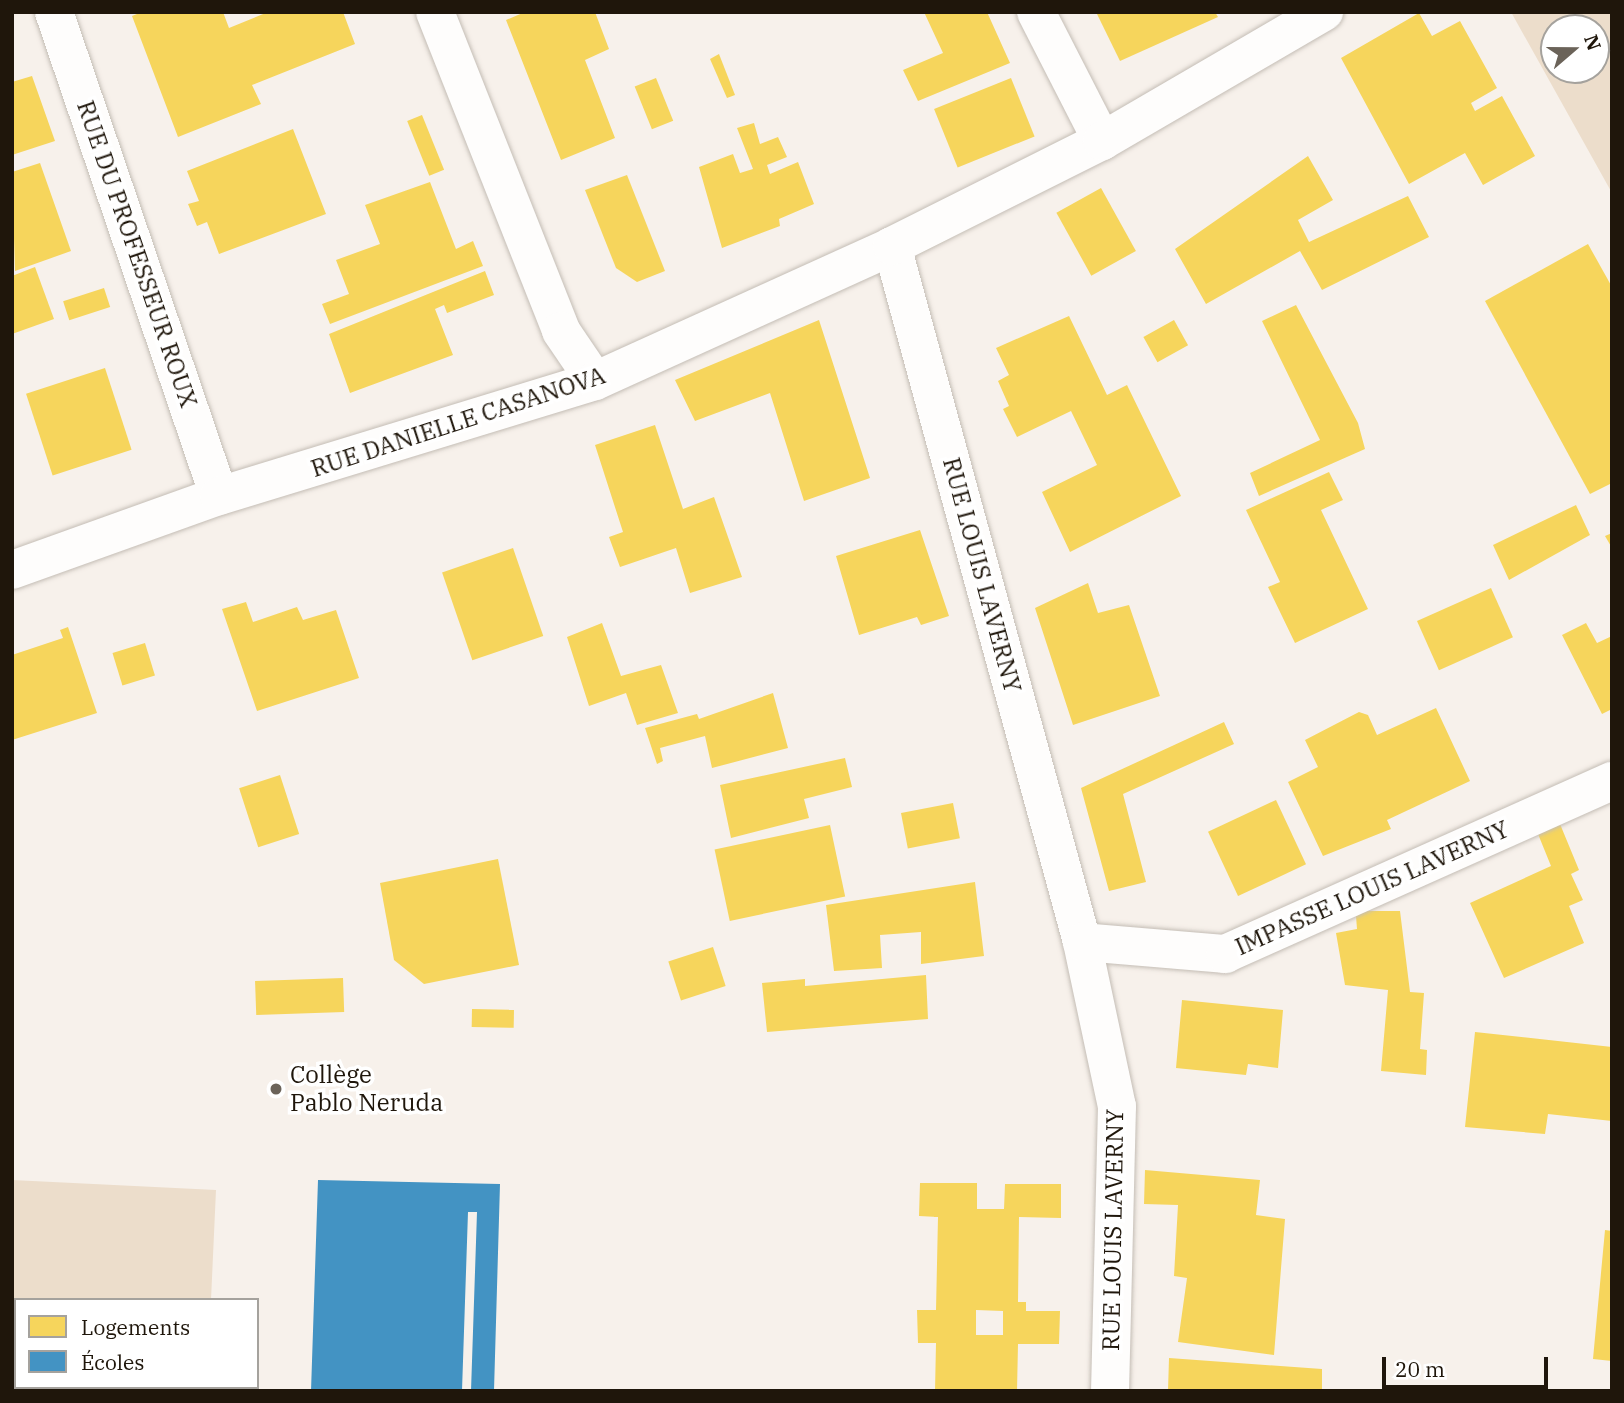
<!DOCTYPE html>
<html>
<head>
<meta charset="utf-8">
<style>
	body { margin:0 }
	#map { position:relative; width:1624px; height:1403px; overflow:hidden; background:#f7f1eb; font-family:"IBM Plex Serif",serif }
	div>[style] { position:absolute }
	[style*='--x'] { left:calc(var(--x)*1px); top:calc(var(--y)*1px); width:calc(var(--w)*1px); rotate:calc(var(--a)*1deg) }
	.green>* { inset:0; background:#ecddcb }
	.homes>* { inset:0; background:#f6d55c; transform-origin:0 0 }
	.schools>* { inset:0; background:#4393c3 }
	.roads { filter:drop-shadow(0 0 2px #c4bdb5) drop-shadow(0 0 2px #c4bdb5) }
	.minor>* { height:38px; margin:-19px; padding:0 19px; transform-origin:19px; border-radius:19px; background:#fefdfc }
	.dots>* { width:19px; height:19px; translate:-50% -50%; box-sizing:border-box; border:4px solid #fff; border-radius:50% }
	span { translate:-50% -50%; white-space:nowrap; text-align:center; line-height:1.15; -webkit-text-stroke:7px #fff; paint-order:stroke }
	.street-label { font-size:24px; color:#1f160b }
	.poi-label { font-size:24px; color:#1f160b }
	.left { translate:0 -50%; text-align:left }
	.frame { position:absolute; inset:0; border:14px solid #1f160b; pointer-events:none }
	.legend { position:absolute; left:14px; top:1298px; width:245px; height:91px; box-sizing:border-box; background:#fff; border:2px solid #a5a29d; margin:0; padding:9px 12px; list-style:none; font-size:21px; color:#1f160b }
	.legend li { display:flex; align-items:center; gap:14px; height:35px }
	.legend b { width:35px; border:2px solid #a5a29d }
	.north { position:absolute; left:1540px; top:14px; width:70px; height:70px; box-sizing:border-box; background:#fff; border:2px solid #a5a29d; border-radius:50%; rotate:70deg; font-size:19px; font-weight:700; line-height:28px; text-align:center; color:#1f160b }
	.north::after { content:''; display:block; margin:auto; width:24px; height:32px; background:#6b6359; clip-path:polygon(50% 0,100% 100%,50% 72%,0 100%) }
	.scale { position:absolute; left:1382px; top:1357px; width:166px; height:32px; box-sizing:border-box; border:4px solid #1f160b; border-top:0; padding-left:9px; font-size:21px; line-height:24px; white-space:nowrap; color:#1f160b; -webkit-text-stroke:5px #fff; paint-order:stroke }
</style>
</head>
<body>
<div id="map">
	<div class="green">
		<div style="clip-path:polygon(evenodd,1511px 12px,1612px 12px,1612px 193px,1511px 12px,1554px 28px,1596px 28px,1596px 70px,1554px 70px,1554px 28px)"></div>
		<div style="clip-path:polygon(12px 1180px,216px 1190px,211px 1300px,16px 1300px,16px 1387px,207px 1391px,12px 1391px)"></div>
	</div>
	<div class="homes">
		<div style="clip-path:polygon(142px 12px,223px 12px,229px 28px,268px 12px,343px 12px,355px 44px,252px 85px,261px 104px,178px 137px,132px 16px)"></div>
		<div style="clip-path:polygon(525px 12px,595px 12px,609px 49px,585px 60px,615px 138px,561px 160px,506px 20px)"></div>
		<div style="clip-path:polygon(924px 12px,987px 12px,1010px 63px,918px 101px,903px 70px,943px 53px)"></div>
		<div style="clip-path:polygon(1096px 12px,1215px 12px,1218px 17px,1120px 61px)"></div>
		<div style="clip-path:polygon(1419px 13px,1432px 36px,1460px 21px,1497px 88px,1471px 103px,1475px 111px,1502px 96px,1535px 156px,1483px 185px,1465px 153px,1409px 184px,1341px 58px)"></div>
		<div style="clip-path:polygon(719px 54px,735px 95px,727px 98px,710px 59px)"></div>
		<div style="clip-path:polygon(32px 76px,55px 141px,12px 155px,12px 82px)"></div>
		<div style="left:656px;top:78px;width:46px;height:23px;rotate:68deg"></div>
		<div style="left:1011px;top:78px;width:63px;height:83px;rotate:68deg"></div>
		<div style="left:422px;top:115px;width:59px;height:16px;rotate:68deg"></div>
		<div style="clip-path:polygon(754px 123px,760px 144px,778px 137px,787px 157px,767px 165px,770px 174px,798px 162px,814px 204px,779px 219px,780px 226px,722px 248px,699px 167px,733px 154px,740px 173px,753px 169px,737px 128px)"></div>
		<div style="clip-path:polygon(293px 129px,326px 214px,219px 254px,207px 222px,197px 226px,188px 204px,199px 201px,187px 171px)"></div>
		<div style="clip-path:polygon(1308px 156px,1333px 200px,1298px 220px,1309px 242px,1408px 196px,1429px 237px,1322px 290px,1300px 251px,1206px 304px,1175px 249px)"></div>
		<div style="clip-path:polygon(40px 163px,71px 251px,15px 271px,12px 172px)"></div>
		<div style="clip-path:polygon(627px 175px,665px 271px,637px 282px,616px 268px,585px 190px)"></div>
		<div style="clip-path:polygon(430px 182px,456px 249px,473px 241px,483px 266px,330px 324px,322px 304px,349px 294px,336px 260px,380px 244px,365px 205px)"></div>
		<div style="left:1101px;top:188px;width:72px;height:51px;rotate:61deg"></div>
		<div style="clip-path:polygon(1588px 244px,1612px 287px,1612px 483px,1590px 494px,1485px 301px)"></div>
		<div style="clip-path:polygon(35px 267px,54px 319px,12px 334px,12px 276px)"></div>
		<div style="clip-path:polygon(485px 271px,494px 295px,447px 313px,444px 305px,435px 309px,453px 355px,350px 393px,329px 334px)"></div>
		<div style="left:104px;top:288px;width:20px;height:43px;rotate:72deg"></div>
		<div style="clip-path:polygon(1296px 305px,1358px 423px,1365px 449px,1259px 496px,1250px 473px,1320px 440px,1262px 321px)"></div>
		<div style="clip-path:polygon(1069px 316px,1107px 395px,1127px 385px,1181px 496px,1070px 552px,1042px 492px,1097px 465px,1071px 411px,1017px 437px,1003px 409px,1009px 406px,998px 381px,1009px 375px,996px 348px)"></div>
		<div style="clip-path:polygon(819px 320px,870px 478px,804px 501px,770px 393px,695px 421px,675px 380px)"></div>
		<div style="left:1174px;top:320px;width:29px;height:35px;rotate:61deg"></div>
		<div style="left:105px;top:368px;width:86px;height:83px;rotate:72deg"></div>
		<div style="clip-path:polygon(655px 425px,683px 509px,714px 497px,742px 577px,690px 593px,676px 548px,620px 567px,609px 537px,623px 532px,595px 445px)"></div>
		<div style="clip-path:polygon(1329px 472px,1343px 500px,1321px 510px,1368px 609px,1295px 643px,1268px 587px,1280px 582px,1246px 510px)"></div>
		<div style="clip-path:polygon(1576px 505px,1590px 535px,1509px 580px,1493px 545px)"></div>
		<div style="clip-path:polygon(920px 530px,949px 616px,921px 625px,917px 617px,859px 635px,836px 556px)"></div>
		<div style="clip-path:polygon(1612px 533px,1612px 548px,1605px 536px)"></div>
		<div style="left:513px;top:548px;width:93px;height:75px;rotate:71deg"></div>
		<div style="clip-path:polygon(1088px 583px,1098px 613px,1129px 605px,1160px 696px,1073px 725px,1035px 608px)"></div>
		<div style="left:1491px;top:588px;width:54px;height:81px;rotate:66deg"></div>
		<div style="clip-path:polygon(246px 602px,253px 622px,297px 607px,303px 620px,336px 610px,359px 678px,257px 711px,222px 609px)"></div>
		<div style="clip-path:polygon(602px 623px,621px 676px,661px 665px,678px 713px,637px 725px,626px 693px,589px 706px,567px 637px)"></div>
		<div style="clip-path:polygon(1586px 623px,1597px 643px,1612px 636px,1612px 709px,1602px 714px,1562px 635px)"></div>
		<div style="clip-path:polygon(68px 627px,97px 713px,12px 740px,12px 655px,63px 638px,60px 630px)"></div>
		<div style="left:145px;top:643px;width:34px;height:34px;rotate:73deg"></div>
		<div style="clip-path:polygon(773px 693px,788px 748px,712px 768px,705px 736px,660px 748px,663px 761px,657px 764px,645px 728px,697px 714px,699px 719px)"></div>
		<div style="clip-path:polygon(1436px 708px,1470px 781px,1387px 820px,1391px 829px,1323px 856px,1288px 782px,1318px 767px,1305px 740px,1359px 712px,1368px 715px,1377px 735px)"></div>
		<div style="clip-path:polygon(1224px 722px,1234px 744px,1123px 794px,1146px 882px,1109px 891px,1081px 788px)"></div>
		<div style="clip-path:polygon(845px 758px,852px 787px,804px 799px,809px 818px,731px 838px,720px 785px)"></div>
		<div style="left:280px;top:775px;width:62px;height:43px;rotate:72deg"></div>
		<div style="left:1276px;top:800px;width:71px;height:75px;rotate:65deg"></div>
		<div style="left:953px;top:803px;width:36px;height:53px;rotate:79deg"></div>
		<div style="clip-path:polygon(1560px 824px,1579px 870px,1571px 874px,1583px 900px,1569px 906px,1584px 943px,1504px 978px,1470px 903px,1551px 866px,1538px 834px)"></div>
		<div style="left:830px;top:825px;width:73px;height:118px;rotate:78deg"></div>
		<div style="clip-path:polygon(498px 859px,519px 965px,424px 984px,394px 960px,380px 883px)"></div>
		<div style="clip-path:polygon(975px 882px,984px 956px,921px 964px,921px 932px,880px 935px,882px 968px,834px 971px,826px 905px)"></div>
		<div style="clip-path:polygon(1366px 911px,1400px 911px,1410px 992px,1424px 993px,1420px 1049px,1427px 1050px,1426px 1075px,1381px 1071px,1388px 990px,1345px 985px,1336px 933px,1357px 929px,1356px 916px)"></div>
		<div style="left:713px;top:947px;width:41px;height:47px;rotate:72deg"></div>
		<div style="clip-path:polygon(926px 975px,928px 1019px,767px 1032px,762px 983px,805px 979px,805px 986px)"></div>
		<div style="left:343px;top:978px;width:34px;height:88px;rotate:88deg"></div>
		<div style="clip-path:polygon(1182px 1000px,1283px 1010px,1278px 1068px,1248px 1064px,1246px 1075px,1176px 1068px)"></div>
		<div style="left:472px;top:1009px;width:42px;height:18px;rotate:1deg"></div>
		<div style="clip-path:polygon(1475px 1032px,1612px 1047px,1612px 1121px,1548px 1114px,1545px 1134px,1465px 1127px)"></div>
		<div style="clip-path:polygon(1145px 1170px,1260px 1180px,1256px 1215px,1285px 1219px,1274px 1355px,1178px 1342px,1187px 1278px,1174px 1276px,1178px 1205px,1144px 1204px)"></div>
		<div style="clip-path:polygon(evenodd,920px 1183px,977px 1183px,977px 1209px,1004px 1209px,1005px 1184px,1061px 1184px,1061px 1218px,1019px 1217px,1018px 1302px,1026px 1302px,1026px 1311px,1060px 1311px,1059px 1344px,1018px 1344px,1017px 1391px,935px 1391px,936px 1343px,918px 1343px,917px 1310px,936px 1310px,938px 1217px,919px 1216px,920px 1183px,976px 1310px,1003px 1311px,1003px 1335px,976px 1335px,976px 1310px)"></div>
		<div style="clip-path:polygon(1605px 1230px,1612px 1231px,1612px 1361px,1593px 1359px)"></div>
		<div style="clip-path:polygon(1169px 1358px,1322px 1369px,1322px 1391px,1168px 1391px)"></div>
	</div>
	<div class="schools">
		<div style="clip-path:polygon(318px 1180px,500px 1184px,494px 1391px,471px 1391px,477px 1212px,468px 1212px,462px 1391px,311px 1391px)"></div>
	</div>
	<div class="roads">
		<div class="minor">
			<div style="--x:54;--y:12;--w:511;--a:71.18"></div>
			<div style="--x:435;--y:12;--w:343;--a:68.4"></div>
			<div style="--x:561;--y:331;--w:60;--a:55.8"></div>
			<div style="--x:1036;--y:12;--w:145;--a:62.9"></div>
			<div style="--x:892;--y:246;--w:721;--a:74.73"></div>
			<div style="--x:1082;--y:942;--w:168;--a:78"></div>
			<div style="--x:1117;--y:1106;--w:285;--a:91.4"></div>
			<div style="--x:12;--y:570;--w:220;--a:-19.7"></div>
			<div style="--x:219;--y:496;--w:393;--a:-17"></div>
			<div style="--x:595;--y:381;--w:326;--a:-24.4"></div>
			<div style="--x:892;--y:246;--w:235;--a:-26.6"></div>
			<div style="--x:1102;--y:141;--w:257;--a:-30.2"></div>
			<div style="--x:1082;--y:942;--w:144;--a:4.8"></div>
			<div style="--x:1225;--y:954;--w:424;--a:-24.1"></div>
		</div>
	</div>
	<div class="dots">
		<div style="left:276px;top:1089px;background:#6b6359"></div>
	</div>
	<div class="street-label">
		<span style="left:137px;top:254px;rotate:71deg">RUE DU PROFESSEUR ROUX</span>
		<span style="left:458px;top:422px;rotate:-18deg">RUE DANIELLE CASANOVA</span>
		<span style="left:982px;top:575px;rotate:75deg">RUE LOUIS LAVERNY</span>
		<span style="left:1372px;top:888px;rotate:-24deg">IMPASSE LOUIS LAVERNY</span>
		<span style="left:1113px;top:1230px;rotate:-89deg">RUE LOUIS LAVERNY</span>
	</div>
	<div class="poi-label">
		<span class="left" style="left:290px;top:1089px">Collège<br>Pablo Neruda</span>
	</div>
	<div class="frame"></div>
	<ul class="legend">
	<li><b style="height:19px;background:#f6d55c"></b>Logements</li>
	<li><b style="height:19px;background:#4393c3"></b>Écoles</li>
	</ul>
	<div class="north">N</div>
	<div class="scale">20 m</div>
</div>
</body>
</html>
